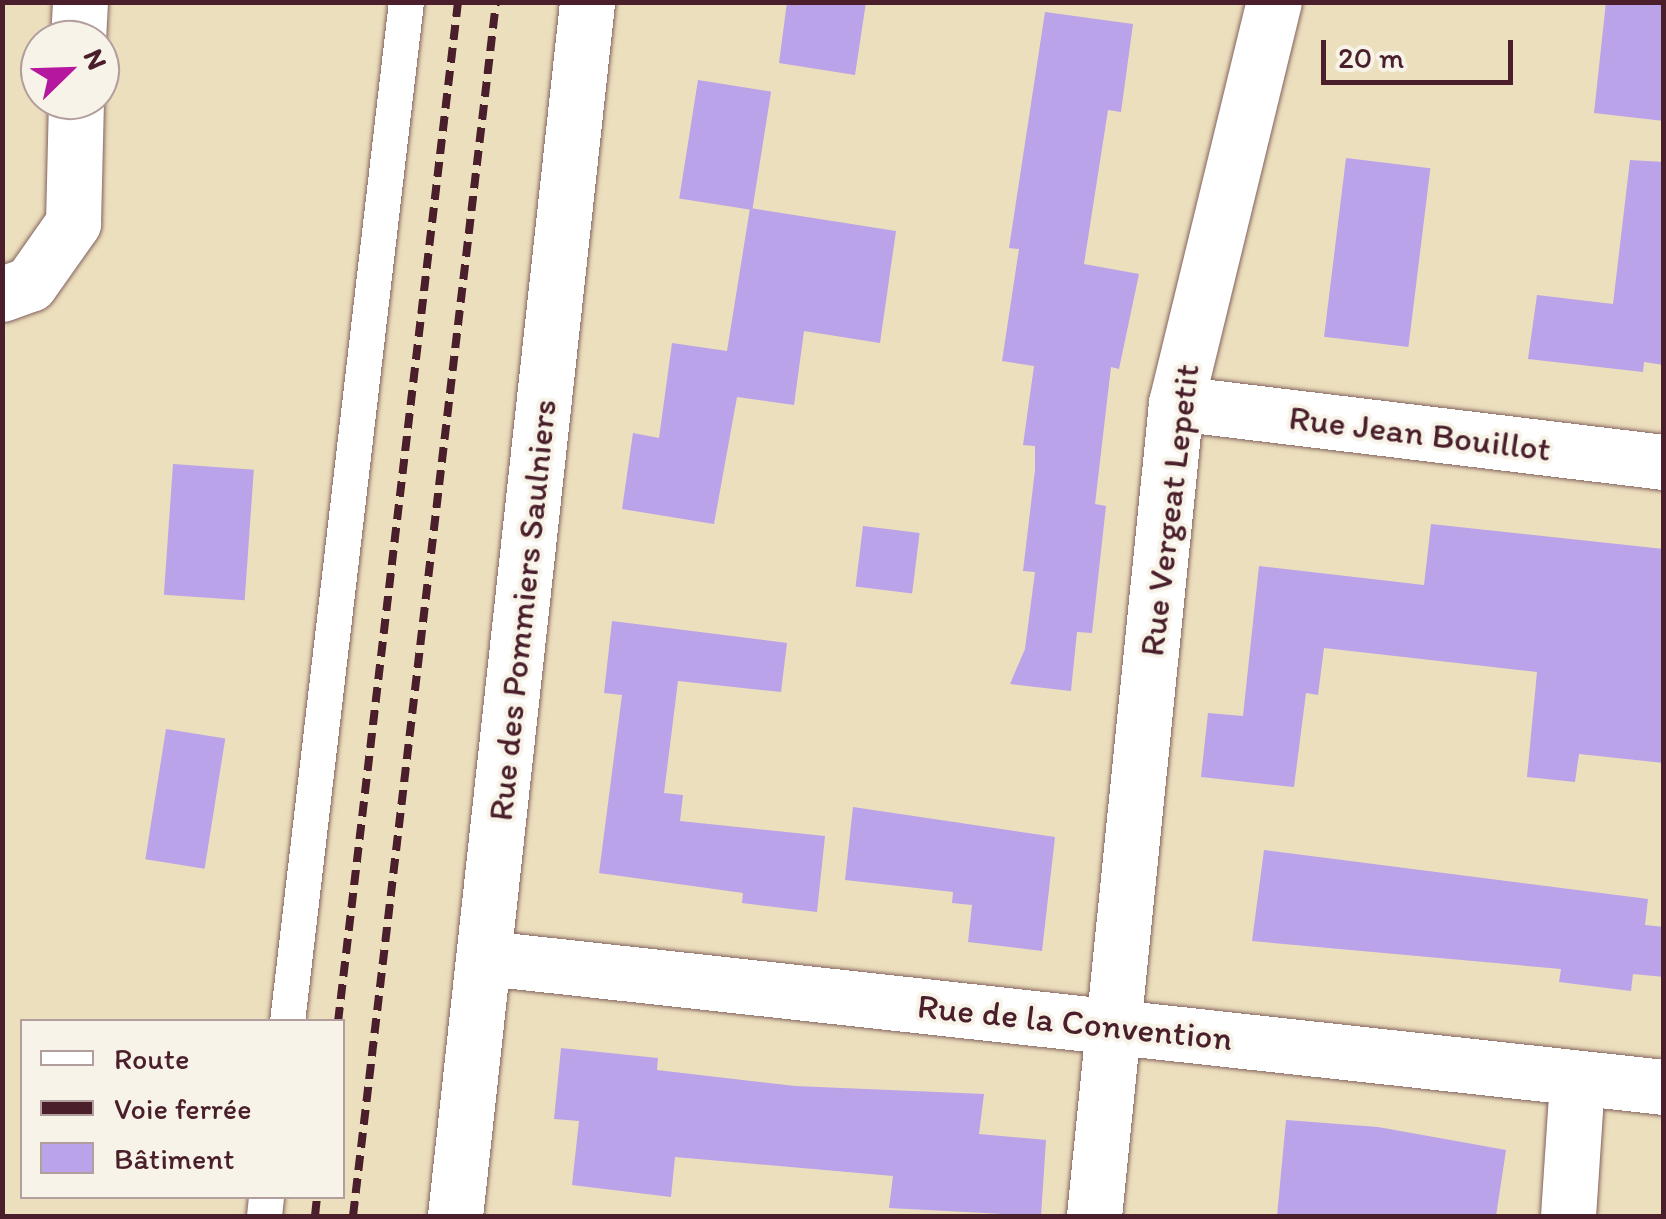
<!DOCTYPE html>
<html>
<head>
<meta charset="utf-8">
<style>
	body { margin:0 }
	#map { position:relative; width:1666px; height:1219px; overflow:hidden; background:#ecdfbd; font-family:Itim,sans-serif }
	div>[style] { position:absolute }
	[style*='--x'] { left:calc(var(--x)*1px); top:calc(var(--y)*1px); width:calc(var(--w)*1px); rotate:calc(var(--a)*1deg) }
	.building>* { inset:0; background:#baa3e8; transform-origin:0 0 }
	.roads { filter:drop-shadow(0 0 2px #83625e) drop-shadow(0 0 2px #83625e) }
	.lane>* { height:35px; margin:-17.5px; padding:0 17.5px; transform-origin:17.5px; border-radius:17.5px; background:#fff }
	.street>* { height:55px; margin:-27.5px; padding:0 27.5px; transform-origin:27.5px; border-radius:27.5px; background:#fff }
	.rail>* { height:8px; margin-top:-4px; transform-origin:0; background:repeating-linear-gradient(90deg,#4a1f2b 0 15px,transparent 0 23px) }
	span { translate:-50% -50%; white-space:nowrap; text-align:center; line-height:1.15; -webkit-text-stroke:8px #f7f3e8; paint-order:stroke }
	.street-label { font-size:35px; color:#4a1f2b }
	.frame { position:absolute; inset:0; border:5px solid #4a1f2b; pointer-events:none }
	.legend { position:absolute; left:20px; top:1019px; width:325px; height:180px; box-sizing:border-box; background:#f7f3e8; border:2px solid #b29e9c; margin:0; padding:12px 18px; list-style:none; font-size:30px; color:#4a1f2b }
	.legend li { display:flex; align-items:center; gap:20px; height:50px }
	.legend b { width:50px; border:2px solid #b29e9c }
	.north { position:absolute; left:20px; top:20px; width:100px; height:100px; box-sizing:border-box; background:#f7f3e8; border:2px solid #b29e9c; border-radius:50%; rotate:67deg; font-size:28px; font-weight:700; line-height:40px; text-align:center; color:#4a1f2b }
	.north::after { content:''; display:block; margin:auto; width:35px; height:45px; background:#b5179e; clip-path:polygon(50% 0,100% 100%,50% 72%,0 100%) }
	.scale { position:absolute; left:1321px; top:40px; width:192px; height:45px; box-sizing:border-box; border:5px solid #4a1f2b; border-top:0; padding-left:12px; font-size:30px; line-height:35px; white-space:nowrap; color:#4a1f2b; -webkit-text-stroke:8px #f7f3e8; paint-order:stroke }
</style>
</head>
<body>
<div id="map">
	<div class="building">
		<div style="clip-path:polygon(787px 2px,866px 2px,855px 75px,779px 63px)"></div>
		<div style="clip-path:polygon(1606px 2px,1664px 2px,1664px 121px,1594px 113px)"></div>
		<div style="clip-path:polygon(1045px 12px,1133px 24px,1121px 112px,1108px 110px,1084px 264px,1139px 274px,1119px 369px,1111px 367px,1095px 504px,1106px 506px,1092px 633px,1077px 632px,1071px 691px,1010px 684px,1025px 649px,1035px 572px,1023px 571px,1035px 470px,1035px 446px,1023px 445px,1034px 366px,1002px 361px,1019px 249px,1009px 248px)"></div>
		<div style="left:698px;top:80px;width:74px;height:120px;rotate:9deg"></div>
		<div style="left:1346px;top:158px;width:85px;height:180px;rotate:7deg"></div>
		<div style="clip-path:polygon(1630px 160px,1664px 162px,1664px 365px,1644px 362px,1643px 372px,1528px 359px,1537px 295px,1613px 304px)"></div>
		<div style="clip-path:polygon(750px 208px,896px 231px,880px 343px,804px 331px,794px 405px,737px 397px,714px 524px,622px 509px,633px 433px,659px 438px,672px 343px,727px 351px)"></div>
		<div style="left:173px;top:464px;width:81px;height:131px;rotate:4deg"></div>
		<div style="clip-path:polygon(1431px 524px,1664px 549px,1664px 763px,1579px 754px,1575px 782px,1527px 777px,1537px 672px,1324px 648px,1318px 695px,1306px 693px,1294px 787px,1201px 777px,1208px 713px,1243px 716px,1259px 566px,1424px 585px)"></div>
		<div style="left:863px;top:526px;width:57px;height:61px;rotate:7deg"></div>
		<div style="clip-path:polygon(612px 621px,787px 643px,781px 692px,678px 681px,664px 793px,683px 795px,680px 821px,825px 836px,817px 912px,742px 903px,743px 893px,599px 873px,622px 695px,604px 693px)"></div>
		<div style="left:166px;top:729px;width:60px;height:132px;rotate:9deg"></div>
		<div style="clip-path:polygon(853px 807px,1055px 837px,1042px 951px,968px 942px,972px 905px,952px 903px,953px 892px,845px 880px)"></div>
		<div style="clip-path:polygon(1264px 850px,1648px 899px,1645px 925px,1664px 927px,1664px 977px,1633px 974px,1631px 991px,1559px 982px,1561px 969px,1252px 941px)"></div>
		<div style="clip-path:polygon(561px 1048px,658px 1058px,657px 1070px,795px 1086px,984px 1094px,979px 1134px,1046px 1140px,1041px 1216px,889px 1208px,893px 1176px,675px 1157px,671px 1197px,572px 1185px,579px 1121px,554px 1119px)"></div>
		<div style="clip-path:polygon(1286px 1120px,1378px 1127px,1506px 1150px,1496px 1216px,1277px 1216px)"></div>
	</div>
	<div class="roads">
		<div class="lane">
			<div style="--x:287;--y:1022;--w:1027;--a:-83.35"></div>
			<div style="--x:264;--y:1216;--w:20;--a:-84"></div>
		</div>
		<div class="street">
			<div style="--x:78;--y:40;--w:38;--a:-87"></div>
			<div style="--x:2;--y:294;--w:30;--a:-20"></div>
			<div style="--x:30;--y:284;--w:75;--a:-54.8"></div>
			<div style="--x:73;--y:223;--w:123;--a:-88.6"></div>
			<div style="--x:1176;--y:403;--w:492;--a:6.9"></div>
			<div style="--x:486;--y:958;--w:1185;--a:6.25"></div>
			<div style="--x:455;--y:1216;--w:1221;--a:-83.79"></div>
			<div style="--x:1094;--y:1216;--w:817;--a:-84.24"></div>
			<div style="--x:1176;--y:403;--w:413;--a:-76.3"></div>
			<div style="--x:1568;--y:1216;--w:137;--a:-86.2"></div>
		</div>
	</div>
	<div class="rail">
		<div style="--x:338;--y:1022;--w:1027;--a:-83.29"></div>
		<div style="--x:315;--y:1216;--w:20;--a:-84"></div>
		<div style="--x:353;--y:1216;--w:1222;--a:-83.28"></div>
	</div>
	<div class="street-label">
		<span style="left:1420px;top:433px;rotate:7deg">Rue Jean Bouillot</span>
		<span style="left:1169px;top:510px;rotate:-83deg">Rue Vergeat Lepetit</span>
		<span style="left:522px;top:610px;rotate:-84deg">Rue des Pommiers Saulniers</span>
		<span style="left:1075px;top:1022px;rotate:6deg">Rue de la Convention</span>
	</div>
	<div class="frame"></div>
	<ul class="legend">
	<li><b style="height:12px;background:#fff"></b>Route</li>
	<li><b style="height:12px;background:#4a1f2b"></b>Voie ferrée</li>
	<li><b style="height:28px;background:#baa3e8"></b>Bâtiment</li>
	</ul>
	<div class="north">N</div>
	<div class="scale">20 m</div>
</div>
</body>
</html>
